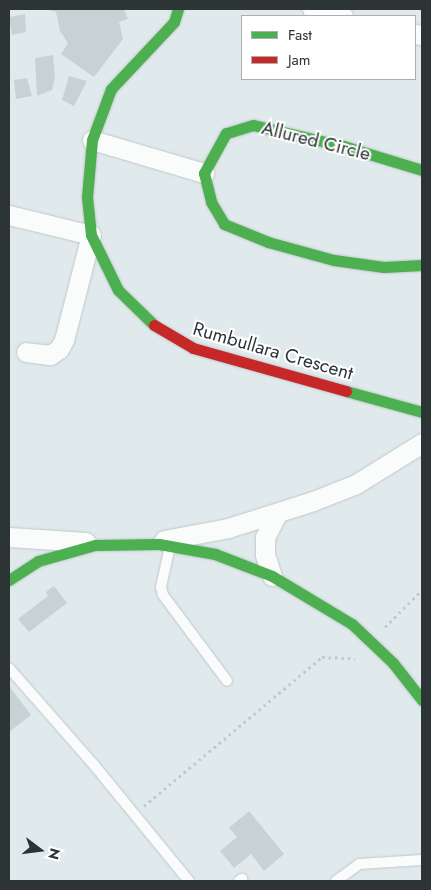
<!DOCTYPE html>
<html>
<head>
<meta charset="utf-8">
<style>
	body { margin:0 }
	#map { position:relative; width:431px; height:890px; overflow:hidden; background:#e0eaed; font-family:Jost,sans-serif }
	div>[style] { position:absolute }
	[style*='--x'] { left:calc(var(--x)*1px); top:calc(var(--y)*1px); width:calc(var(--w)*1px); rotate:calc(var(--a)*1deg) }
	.building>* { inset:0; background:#c8d1d3 }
	.path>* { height:3px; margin-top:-1.5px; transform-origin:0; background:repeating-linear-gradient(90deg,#c5c8c9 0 2.5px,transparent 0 6.5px) }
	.roads { filter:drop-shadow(0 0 1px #c0c7ca) drop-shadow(0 0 1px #c0c7ca) }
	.lane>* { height:10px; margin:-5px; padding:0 5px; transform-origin:5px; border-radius:5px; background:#fafcfc }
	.street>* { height:19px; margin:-9.5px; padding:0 9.5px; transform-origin:9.5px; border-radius:9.5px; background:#fafcfc }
	.fast>* { height:11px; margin:-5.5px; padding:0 5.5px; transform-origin:5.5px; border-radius:5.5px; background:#4caf50 }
	.jam>* { height:11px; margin:-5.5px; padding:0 5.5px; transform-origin:5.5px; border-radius:5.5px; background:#c62828 }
	span { translate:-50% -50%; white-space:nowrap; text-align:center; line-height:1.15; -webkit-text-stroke:4px #fff; paint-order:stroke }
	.street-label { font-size:19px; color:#2d3436 }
	.frame { position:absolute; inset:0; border:10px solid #2d3436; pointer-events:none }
	.legend { position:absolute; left:241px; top:15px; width:175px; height:65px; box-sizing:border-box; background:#fff; border:1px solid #abaeaf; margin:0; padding:6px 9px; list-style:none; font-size:15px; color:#2d3436 }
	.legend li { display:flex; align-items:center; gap:10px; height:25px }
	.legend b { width:25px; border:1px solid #abaeaf }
	.north { position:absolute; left:15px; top:825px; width:50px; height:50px; -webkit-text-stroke:4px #fff; paint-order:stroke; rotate:105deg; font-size:14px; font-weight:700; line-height:20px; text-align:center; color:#2d3436 }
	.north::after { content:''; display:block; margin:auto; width:18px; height:22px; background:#2d3436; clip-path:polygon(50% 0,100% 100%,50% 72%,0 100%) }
</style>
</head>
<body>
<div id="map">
	<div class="building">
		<div style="clip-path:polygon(47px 9px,124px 9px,128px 19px,119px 22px,123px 39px,94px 77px,61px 54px,68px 43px,60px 31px,56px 12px)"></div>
		<div style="clip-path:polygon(25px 14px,26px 32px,12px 35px,9px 17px)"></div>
		<div style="clip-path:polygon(53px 55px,55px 78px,52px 90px,37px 96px,35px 58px)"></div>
		<div style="clip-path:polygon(69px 76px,87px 81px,74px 106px,62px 100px)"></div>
		<div style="clip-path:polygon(27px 78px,32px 96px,16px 99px,14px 80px)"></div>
		<div style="clip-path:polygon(54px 586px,67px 603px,29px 632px,18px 619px,48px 596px,46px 592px)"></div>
		<div style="clip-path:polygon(9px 686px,31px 715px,9px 732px)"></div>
		<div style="clip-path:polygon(249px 811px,284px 854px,264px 871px,251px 854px,234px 868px,220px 851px,237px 837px,229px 828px)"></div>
	</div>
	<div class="path">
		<div style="--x:385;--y:627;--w:52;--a:-45"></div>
		<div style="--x:144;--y:806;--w:232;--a:-39.9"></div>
		<div style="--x:322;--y:657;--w:33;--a:2"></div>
	</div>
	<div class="roads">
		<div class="lane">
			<div style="--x:170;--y:546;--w:42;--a:102.4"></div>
			<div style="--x:161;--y:587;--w:8;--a:76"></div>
			<div style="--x:163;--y:595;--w:107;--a:53.3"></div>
			<div style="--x:9;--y:668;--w:129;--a:48.8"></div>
			<div style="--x:94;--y:765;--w:150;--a:50.7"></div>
			<div style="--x:239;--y:881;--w:4;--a:-34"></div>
			<div style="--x:336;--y:881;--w:29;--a:-36"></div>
			<div style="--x:359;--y:864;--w:63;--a:-3.6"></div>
		</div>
		<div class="street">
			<div style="--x:312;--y:9;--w:32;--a:13"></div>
			<div style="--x:415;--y:34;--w:7;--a:8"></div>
			<div style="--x:92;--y:140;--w:117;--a:16.4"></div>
			<div style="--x:9;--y:215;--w:84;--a:13.7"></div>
			<div style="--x:91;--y:235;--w:108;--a:104.4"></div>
			<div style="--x:64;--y:340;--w:10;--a:119"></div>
			<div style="--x:59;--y:349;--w:11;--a:146"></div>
			<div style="--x:50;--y:355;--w:24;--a:-173"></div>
			<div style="--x:9;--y:537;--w:77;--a:3.7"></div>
			<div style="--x:164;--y:540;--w:65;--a:-10.6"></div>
			<div style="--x:228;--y:528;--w:89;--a:-17.6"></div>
			<div style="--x:313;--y:501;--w:46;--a:-21.6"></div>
			<div style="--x:356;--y:484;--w:78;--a:-31.8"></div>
			<div style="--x:272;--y:576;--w:22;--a:-108"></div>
			<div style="--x:265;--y:555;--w:18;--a:-90"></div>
			<div style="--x:265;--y:537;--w:26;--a:-62"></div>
		</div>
		<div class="fast">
			<div style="--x:422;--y:170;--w:83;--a:-163.1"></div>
			<div style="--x:343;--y:146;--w:92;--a:-166.9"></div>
			<div style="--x:253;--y:125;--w:28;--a:163"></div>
			<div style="--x:226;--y:133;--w:46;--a:118.8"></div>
			<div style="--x:204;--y:173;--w:30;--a:76"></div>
			<div style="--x:211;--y:202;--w:26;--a:59"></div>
			<div style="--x:224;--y:224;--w:48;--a:22.2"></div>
			<div style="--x:268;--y:242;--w:68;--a:15.3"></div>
			<div style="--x:334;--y:260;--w:50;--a:8"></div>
			<div style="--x:384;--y:267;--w:38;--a:-3"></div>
			<div style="--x:154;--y:325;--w:50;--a:-135.8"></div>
			<div style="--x:118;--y:290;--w:61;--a:-116.1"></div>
			<div style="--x:91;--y:235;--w:38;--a:-96"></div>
			<div style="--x:87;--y:197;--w:57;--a:-85"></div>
			<div style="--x:92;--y:140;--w:54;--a:-69.6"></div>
			<div style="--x:111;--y:89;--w:92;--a:-46.8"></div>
			<div style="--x:174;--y:22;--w:14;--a:-73"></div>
			<div style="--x:346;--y:391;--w:79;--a:15.4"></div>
			<div style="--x:9;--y:580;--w:35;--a:-33"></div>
			<div style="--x:38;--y:561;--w:59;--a:-15.7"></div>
			<div style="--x:95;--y:545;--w:64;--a:-0.9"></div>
			<div style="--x:159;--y:544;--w:57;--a:10.1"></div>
			<div style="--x:215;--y:554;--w:61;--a:21.1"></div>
			<div style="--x:272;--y:576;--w:93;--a:31"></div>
			<div style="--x:352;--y:624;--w:57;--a:43.6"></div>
			<div style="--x:393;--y:663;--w:47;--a:51.9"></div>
		</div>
		<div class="jam">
			<div style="--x:154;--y:325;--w:45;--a:30.5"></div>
			<div style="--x:193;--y:348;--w:159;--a:15.7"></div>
		</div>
	</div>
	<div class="street-label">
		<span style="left:316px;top:141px;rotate:14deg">Allured Circle</span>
		<span style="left:273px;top:351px;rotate:16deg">Rumbullara Crescent</span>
	</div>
	<div class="frame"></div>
	<ul class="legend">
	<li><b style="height:6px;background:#4caf50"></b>Fast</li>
	<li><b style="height:6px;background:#c62828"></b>Jam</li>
	</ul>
	<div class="north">N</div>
</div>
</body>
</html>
